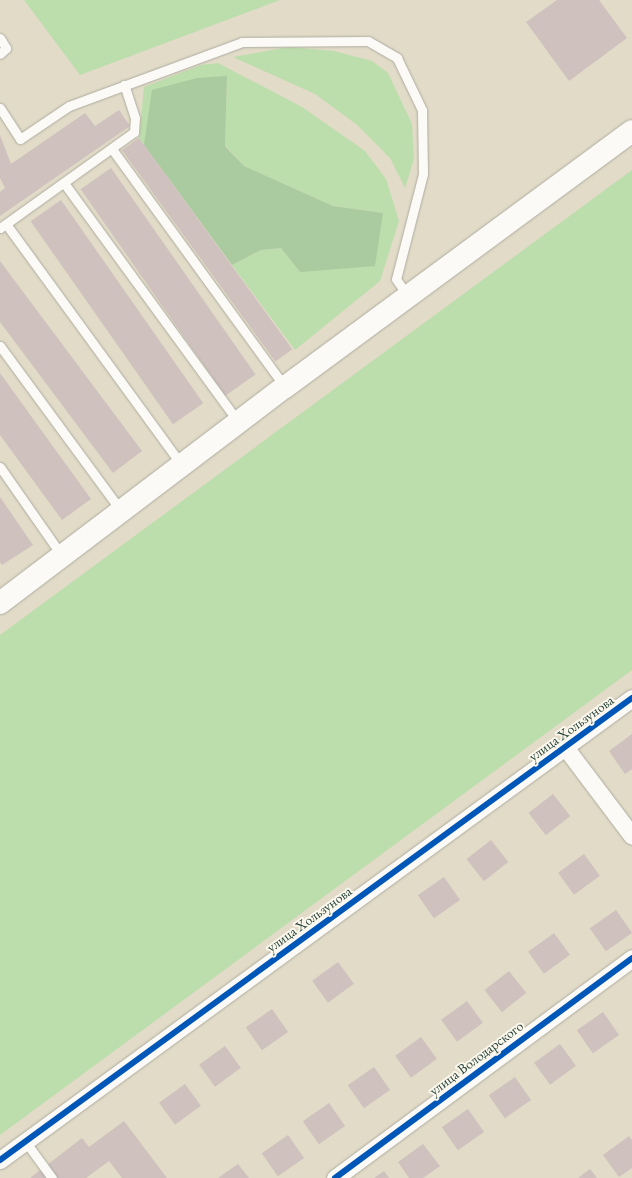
<!DOCTYPE html>
<html>
<head>
<meta charset="utf-8">
<style>
	body { margin:0 }
	#map { position:relative; width:632px; height:1178px; overflow:hidden; background:#e2dbc8; font-family:"EB Garamond",serif }
	div>[style] { position:absolute }
	[style*='--x'] { left:calc(var(--x)*1px); top:calc(var(--y)*1px); width:calc(var(--w)*1px); rotate:calc(var(--a)*1deg) }
	.green>* { inset:0; background:#bcddac }
	.forest>* { inset:0; background:#aaca9f }
	.building>* { inset:0; background:#cfc1be; transform-origin:0 0 }
	.roads { filter:drop-shadow(0 0 1px #aeada0) drop-shadow(0 0 1px #aeada0) }
	.lane>* { height:9px; margin:-4.5px; padding:0 4.5px; transform-origin:4.5px; border-radius:4.5px; background:#fbfaf7 }
	.street>* { height:17px; margin:-8.5px; padding:0 8.5px; transform-origin:8.5px; border-radius:8.5px; background:#fbfaf7 }
	.secondary>* { height:22px; margin:-11px; padding:0 11px; transform-origin:11px; border-radius:11px; background:#fbfaf7 }
	.cycleway>* { height:6px; margin:-3px; padding:0 3px; transform-origin:3px; border-radius:3px; background:#0057b8 }
	span { translate:-50% -50%; white-space:nowrap; text-align:center; line-height:1.15; -webkit-text-stroke:4px #fbf7ec; paint-order:stroke }
	.street-label { font-size:14px; color:#1f3d34 }
</style>
</head>
<body>
<div id="map">
	<div class="green">
		<div style="clip-path:polygon(24px 0,280px 0,80px 75px)"></div>
		<div style="clip-path:polygon(289px 47px,334px 51px,372px 61px,388px 73px,412px 124px,414px 159px,405px 188px,390px 158px,356px 124px,315px 94px,233px 57px)"></div>
		<div style="clip-path:polygon(218px 63px,302px 107px,365px 151px,386px 179px,399px 221px,380px 281px,295px 350px,232px 265px,261px 250px,281px 248px,300px 272px,383px 213px,333px 206px,244px 166px,225px 145px,227px 76px,144px 145px,139px 138px,144px 87px,201px 65px)"></div>
		<div style="clip-path:polygon(632px 170px,632px 670px,0 1135px,0 635px)"></div>
	</div>
	<div class="forest">
		<div style="clip-path:polygon(227px 76px,225px 146px,244px 166px,333px 206px,383px 213px,375px 266px,300px 272px,281px 248px,261px 250px,232px 265px,144px 145px,152px 90px,197px 78px)"></div>
	</div>
	<div class="building">
		<div style="clip-path:polygon(557px 0,599px 0,627px 38px,569px 81px,526px 22px)"></div>
		<div style="clip-path:polygon(119px 110px,130px 126px,0 216px,0 192px,5px 188px,0 178px,0 135px,11px 164px,85px 113px,95px 126px)"></div>
		<div style="left:139px;top:138px;width:261px;height:21px;rotate:54deg"></div>
		<div style="left:111px;top:168px;width:252px;height:37px;rotate:55deg"></div>
		<div style="left:61px;top:200px;width:248px;height:37px;rotate:55deg"></div>
		<div style="clip-path:polygon(0 261px,142px 451px,113px 473px,0 322px)"></div>
		<div style="clip-path:polygon(0 373px,91px 499px,62px 520px,0 435px)"></div>
		<div style="clip-path:polygon(0 497px,33px 545px,2px 565px,0 562px)"></div>
		<div style="clip-path:polygon(632px 734px,632px 769px,625px 774px,609px 751px)"></div>
		<div style="left:553px;top:794px;width:28px;height:31px;rotate:52deg"></div>
		<div style="left:491px;top:840px;width:28px;height:31px;rotate:52deg"></div>
		<div style="left:584px;top:854px;width:27px;height:32px;rotate:54deg"></div>
		<div style="left:444px;top:877px;width:28px;height:32px;rotate:55deg"></div>
		<div style="left:616px;top:910px;width:28px;height:32px;rotate:55deg"></div>
		<div style="left:554px;top:933px;width:27px;height:32px;rotate:54deg"></div>
		<div style="left:338px;top:962px;width:27px;height:32px;rotate:54deg"></div>
		<div style="left:509px;top:971px;width:28px;height:31px;rotate:52deg"></div>
		<div style="left:467px;top:1001px;width:27px;height:32px;rotate:54deg"></div>
		<div style="left:272px;top:1009px;width:28px;height:32px;rotate:55deg"></div>
		<div style="left:603px;top:1012px;width:28px;height:32px;rotate:55deg"></div>
		<div style="left:421px;top:1037px;width:27px;height:32px;rotate:54deg"></div>
		<div style="left:560px;top:1044px;width:27px;height:32px;rotate:54deg"></div>
		<div style="left:225px;top:1046px;width:27px;height:32px;rotate:54deg"></div>
		<div style="left:374px;top:1067px;width:28px;height:32px;rotate:55deg"></div>
		<div style="left:515px;top:1077px;width:28px;height:32px;rotate:55deg"></div>
		<div style="left:185px;top:1084px;width:27px;height:32px;rotate:54deg"></div>
		<div style="left:329px;top:1103px;width:28px;height:32px;rotate:55deg"></div>
		<div style="left:468px;top:1109px;width:28px;height:32px;rotate:55deg"></div>
		<div style="clip-path:polygon(124px 1121px,167px 1178px,122px 1178px,109px 1161px,86px 1178px,30px 1178px,82px 1138px,89px 1147px)"></div>
		<div style="left:288px;top:1135px;width:28px;height:32px;rotate:55deg"></div>
		<div style="clip-path:polygon(629px 1136px,632px 1140px,632px 1168px,619px 1177px,603px 1155px)"></div>
		<div style="clip-path:polygon(423px 1144px,440px 1166px,423px 1178px,409px 1178px,398px 1162px)"></div>
		<div style="clip-path:polygon(238px 1164px,249px 1178px,218px 1178px)"></div>
		<div style="clip-path:polygon(590px 1169px,597px 1178px,578px 1178px)"></div>
		<div style="clip-path:polygon(384px 1171px,389px 1178px,374px 1178px)"></div>
	</div>
	<div class="roads">
		<div class="lane">
			<div style="--x:0;--y:38;--w:12;--a:59"></div>
			<div style="--x:6;--y:48;--w:8;--a:135"></div>
			<div style="--x:0;--y:108;--w:37;--a:57"></div>
			<div style="--x:20;--y:139;--w:59;--a:-34"></div>
			<div style="--x:69;--y:106;--w:184;--a:-20.3"></div>
			<div style="--x:242;--y:42;--w:126;--a:-0.5"></div>
			<div style="--x:368;--y:41;--w:34;--a:30"></div>
			<div style="--x:397;--y:58;--w:58;--a:64.3"></div>
			<div style="--x:422;--y:110;--w:64;--a:89.1"></div>
			<div style="--x:423;--y:174;--w:108;--a:104.4"></div>
			<div style="--x:396;--y:279;--w:21;--a:55"></div>
			<div style="--x:112;--y:149;--w:294;--a:54"></div>
			<div style="--x:64;--y:183;--w:296;--a:53.9"></div>
			<div style="--x:6;--y:224;--w:298;--a:53.9"></div>
			<div style="--x:0;--y:228;--w:165;--a:-35.6"></div>
			<div style="--x:134;--y:132;--w:14;--a:-86"></div>
			<div style="--x:135;--y:118;--w:35;--a:-108"></div>
			<div style="--x:0;--y:346;--w:205;--a:53.7"></div>
			<div style="--x:0;--y:467;--w:108;--a:55.1"></div>
			<div style="--x:25;--y:1141;--w:46;--a:53.9"></div>
		</div>
		<div class="street">
			<div style="--x:565;--y:747;--w:111;--a:53"></div>
			<div style="--x:0;--y:1160;--w:783;--a:-36.17"></div>
			<div style="--x:335;--y:1178;--w:370;--a:-36.5"></div>
		</div>
		<div class="secondary">
			<div style="--x:0;--y:603;--w:358;--a:-37.2"></div>
			<div style="--x:285;--y:387;--w:431;--a:-36.4"></div>
		</div>
	</div>
	<div class="cycleway">
		<div style="--x:0;--y:1160;--w:783;--a:-36.17"></div>
		<div style="--x:335;--y:1178;--w:370;--a:-36.5"></div>
	</div>
	<div class="street-label">
		<span style="left:571px;top:728px;rotate:-36deg">улица Хользунова</span>
		<span style="left:309px;top:919px;rotate:-36deg">улица Хользунова</span>
		<span style="left:476px;top:1058px;rotate:-37deg">улица Володарского</span>
	</div>
</div>
</body>
</html>
